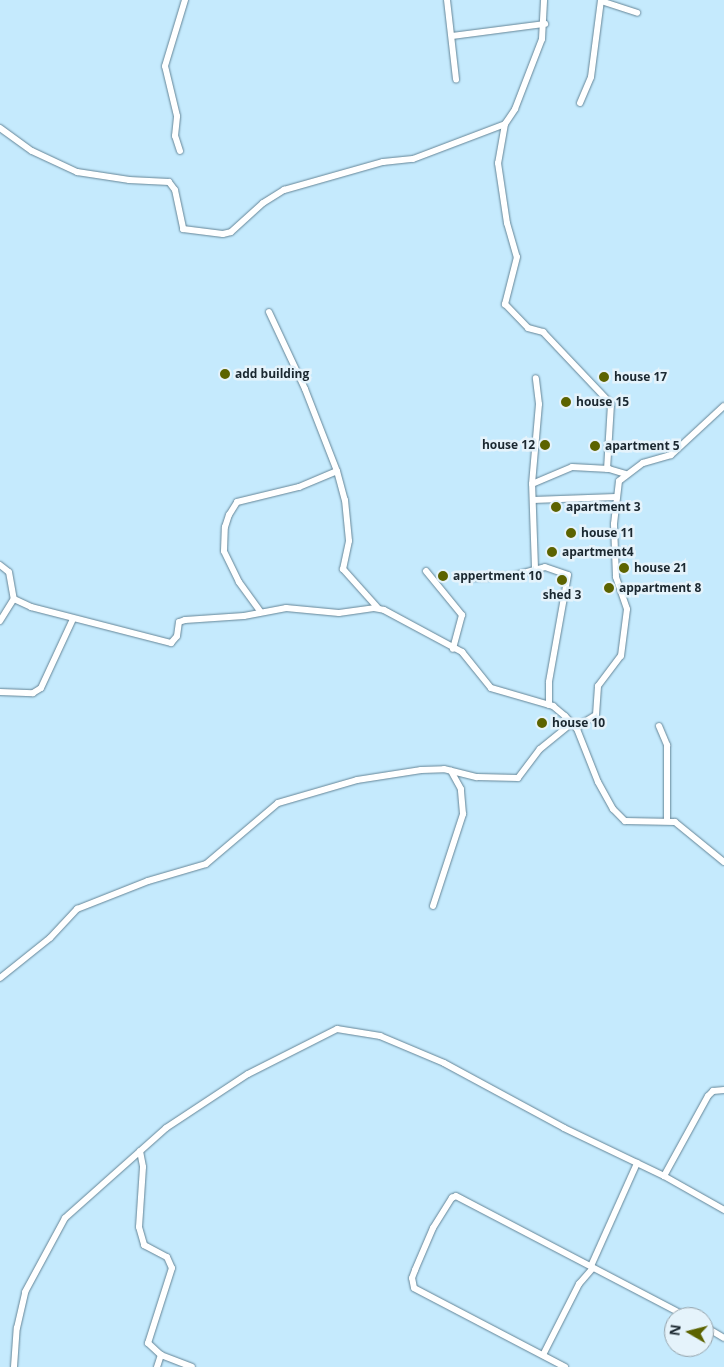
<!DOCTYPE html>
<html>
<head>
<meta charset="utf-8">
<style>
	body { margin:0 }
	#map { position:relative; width:724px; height:1367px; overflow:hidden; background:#c5eafd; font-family:"Open Sans",sans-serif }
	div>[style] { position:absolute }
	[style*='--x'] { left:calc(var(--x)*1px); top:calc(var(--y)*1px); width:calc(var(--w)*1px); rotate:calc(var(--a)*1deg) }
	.roads { filter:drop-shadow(0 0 1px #648597) drop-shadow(0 0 1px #648597) }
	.street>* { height:6px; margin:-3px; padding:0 3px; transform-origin:3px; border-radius:3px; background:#fff }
	.dots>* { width:14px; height:14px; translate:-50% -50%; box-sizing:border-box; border:2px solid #e5f3fb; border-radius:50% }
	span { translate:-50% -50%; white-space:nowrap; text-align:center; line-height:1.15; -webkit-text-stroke:5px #e5f3fb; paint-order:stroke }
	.poi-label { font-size:12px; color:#1b2830; font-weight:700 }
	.left { translate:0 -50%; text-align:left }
	.right { translate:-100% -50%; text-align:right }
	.north { position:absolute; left:664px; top:1307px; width:50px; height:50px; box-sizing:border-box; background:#e5f3fb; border:1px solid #94a2aa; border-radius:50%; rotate:278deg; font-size:14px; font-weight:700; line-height:20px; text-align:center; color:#1b2830 }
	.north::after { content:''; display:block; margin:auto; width:18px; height:22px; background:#5c6300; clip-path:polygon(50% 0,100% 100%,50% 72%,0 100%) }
</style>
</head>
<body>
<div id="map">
	<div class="roads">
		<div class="street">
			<div style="--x:447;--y:0;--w:80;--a:83.5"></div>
			<div style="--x:601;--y:1;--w:38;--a:18"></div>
			<div style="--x:452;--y:36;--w:94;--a:-7.4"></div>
			<div style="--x:580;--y:103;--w:28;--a:-67"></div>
			<div style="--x:591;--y:77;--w:78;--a:-82.6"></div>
			<div style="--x:505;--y:124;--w:40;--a:100"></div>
			<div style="--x:498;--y:163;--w:61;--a:81.5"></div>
			<div style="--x:507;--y:223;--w:35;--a:74"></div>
			<div style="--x:517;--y:257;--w:49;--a:104.3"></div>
			<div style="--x:505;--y:304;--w:33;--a:46"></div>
			<div style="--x:528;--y:328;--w:16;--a:15"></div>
			<div style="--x:543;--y:332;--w:99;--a:46.6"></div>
			<div style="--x:611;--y:404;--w:65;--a:93.5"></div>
			<div style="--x:0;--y:128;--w:39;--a:36"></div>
			<div style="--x:32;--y:151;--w:50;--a:25"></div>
			<div style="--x:77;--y:172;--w:53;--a:8.7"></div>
			<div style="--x:129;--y:180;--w:40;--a:2.9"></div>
			<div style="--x:169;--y:182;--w:10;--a:53"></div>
			<div style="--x:175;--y:190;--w:40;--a:78"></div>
			<div style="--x:183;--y:229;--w:40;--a:7.1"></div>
			<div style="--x:223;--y:234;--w:8;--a:-14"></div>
			<div style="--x:231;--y:232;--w:43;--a:-42.2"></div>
			<div style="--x:263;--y:203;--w:25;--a:-32"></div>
			<div style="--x:284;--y:190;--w:103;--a:-15.8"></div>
			<div style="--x:383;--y:162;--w:30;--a:-6"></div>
			<div style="--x:413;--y:159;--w:98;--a:-20.8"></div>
			<div style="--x:505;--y:124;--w:18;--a:-56"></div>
			<div style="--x:515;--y:109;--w:75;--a:-68.9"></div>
			<div style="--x:542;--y:39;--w:39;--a:-87"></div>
			<div style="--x:180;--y:151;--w:16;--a:-108"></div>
			<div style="--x:175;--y:136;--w:20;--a:-84"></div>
			<div style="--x:177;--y:116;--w:51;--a:-103.5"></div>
			<div style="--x:165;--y:66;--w:69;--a:-73.1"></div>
			<div style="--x:269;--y:312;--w:85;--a:64.9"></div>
			<div style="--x:305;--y:389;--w:88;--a:68.7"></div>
			<div style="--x:337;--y:471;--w:30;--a:75"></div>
			<div style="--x:345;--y:500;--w:41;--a:84.4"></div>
			<div style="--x:349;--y:541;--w:29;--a:102"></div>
			<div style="--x:343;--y:569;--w:52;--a:48.1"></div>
			<div style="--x:532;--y:484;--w:43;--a:-23"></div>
			<div style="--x:572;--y:467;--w:37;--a:3"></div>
			<div style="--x:609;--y:469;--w:17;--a:17"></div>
			<div style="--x:533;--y:500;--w:83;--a:-2.1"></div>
			<div style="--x:0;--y:565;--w:11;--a:38"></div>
			<div style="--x:9;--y:572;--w:27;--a:80"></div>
			<div style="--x:14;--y:599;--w:19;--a:25"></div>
			<div style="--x:31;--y:607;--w:145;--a:14.4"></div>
			<div style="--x:171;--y:643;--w:9;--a:-49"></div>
			<div style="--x:177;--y:636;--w:14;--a:-82"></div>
			<div style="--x:179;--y:622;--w:6;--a:-18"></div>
			<div style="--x:185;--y:620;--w:59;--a:-3.9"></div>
			<div style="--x:244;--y:616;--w:43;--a:-10.8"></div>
			<div style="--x:286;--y:608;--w:53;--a:5.4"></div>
			<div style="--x:339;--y:613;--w:35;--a:-8"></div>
			<div style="--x:374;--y:608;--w:10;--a:11"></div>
			<div style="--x:384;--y:610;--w:89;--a:28.3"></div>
			<div style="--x:462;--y:652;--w:46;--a:51.1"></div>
			<div style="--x:491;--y:688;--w:65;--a:16.2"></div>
			<div style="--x:553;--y:706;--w:16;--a:40"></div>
			<div style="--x:565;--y:716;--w:18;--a:47"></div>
			<div style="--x:577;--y:729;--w:57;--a:68.4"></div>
			<div style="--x:598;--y:782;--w:31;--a:61"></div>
			<div style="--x:613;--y:809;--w:17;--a:45"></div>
			<div style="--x:625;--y:821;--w:50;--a:1.1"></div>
			<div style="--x:675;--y:822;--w:63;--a:39.2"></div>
			<div style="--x:535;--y:568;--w:84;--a:-92"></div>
			<div style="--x:532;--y:484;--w:80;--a:-85"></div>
			<div style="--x:539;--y:404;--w:26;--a:-97"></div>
			<div style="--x:426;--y:571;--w:57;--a:50.7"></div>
			<div style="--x:462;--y:615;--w:35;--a:105"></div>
			<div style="--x:470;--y:578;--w:42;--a:-2.7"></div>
			<div style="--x:512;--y:576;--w:34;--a:-15"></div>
			<div style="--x:545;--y:567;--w:24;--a:19"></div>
			<div style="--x:568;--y:575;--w:109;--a:100.1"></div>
			<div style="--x:549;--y:682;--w:23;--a:90"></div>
			<div style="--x:260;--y:611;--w:36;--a:-126"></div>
			<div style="--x:239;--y:582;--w:34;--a:-116"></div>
			<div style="--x:224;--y:551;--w:24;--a:-88"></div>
			<div style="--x:225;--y:527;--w:13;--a:-72"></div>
			<div style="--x:229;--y:515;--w:15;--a:-58"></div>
			<div style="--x:237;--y:502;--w:64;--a:-13.6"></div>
			<div style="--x:299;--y:487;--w:41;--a:-22.8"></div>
			<div style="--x:0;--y:621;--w:26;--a:-58"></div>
			<div style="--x:0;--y:692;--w:33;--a:2"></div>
			<div style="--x:33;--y:693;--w:9;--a:-32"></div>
			<div style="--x:41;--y:688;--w:76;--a:-65.1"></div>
			<div style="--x:659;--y:726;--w:21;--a:67"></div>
			<div style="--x:667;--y:745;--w:75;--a:90"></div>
			<div style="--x:576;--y:727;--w:23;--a:-31"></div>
			<div style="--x:596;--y:715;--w:29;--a:-86"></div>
			<div style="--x:598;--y:686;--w:38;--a:-53"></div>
			<div style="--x:621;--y:656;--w:47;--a:-82.7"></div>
			<div style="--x:627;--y:609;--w:34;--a:-109"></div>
			<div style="--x:616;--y:577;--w:53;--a:-92.2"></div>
			<div style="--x:614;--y:524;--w:43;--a:-83.4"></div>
			<div style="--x:619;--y:481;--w:30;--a:-37"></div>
			<div style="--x:643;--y:463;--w:29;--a:-16"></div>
			<div style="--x:671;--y:455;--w:72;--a:-42.8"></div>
			<div style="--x:433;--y:906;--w:97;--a:-71.9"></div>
			<div style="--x:463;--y:814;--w:25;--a:-95"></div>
			<div style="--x:461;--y:789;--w:21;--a:-119"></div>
			<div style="--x:0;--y:978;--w:64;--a:-38.7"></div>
			<div style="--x:50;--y:938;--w:40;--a:-47"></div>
			<div style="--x:77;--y:909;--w:76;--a:-21.5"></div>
			<div style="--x:148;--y:881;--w:60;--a:-16.3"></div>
			<div style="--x:206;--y:864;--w:94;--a:-40.3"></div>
			<div style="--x:278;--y:803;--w:82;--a:-16.2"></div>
			<div style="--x:357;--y:780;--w:65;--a:-8.9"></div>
			<div style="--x:421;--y:770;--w:23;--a:-2"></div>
			<div style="--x:444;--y:769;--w:34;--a:14"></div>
			<div style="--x:477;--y:777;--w:41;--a:1.4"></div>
			<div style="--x:518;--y:778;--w:36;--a:-53"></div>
			<div style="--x:540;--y:749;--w:41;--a:-39.1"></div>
			<div style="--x:140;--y:1151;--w:16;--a:79"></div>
			<div style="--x:143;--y:1167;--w:60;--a:93.8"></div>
			<div style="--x:139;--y:1227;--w:19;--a:74"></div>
			<div style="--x:144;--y:1245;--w:26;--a:28"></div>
			<div style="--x:167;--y:1257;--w:12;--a:66"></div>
			<div style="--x:172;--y:1268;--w:79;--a:107.7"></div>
			<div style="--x:148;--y:1343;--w:18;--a:43"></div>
			<div style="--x:161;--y:1355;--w:33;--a:21"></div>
			<div style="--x:664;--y:1176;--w:91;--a:-61.2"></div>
			<div style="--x:708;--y:1096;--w:7;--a:-45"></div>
			<div style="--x:713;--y:1091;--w:11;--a:-5"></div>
			<div style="--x:591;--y:1266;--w:113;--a:-65.9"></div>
			<div style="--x:704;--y:1326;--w:23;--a:31"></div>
			<div style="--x:543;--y:1355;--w:80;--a:-63.1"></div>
			<div style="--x:579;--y:1284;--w:21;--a:-49"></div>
			<div style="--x:14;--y:1367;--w:39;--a:-86"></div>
			<div style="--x:17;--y:1328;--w:37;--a:-77"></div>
			<div style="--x:25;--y:1292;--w:84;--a:-61.6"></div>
			<div style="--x:65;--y:1218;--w:135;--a:-41.7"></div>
			<div style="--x:166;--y:1128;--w:98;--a:-33.4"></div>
			<div style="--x:248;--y:1074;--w:100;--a:-26.8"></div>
			<div style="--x:337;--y:1029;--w:44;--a:9.2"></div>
			<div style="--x:380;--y:1036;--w:69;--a:22.9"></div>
			<div style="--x:444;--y:1063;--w:136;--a:28.4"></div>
			<div style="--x:564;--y:1128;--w:111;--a:25.6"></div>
			<div style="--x:664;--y:1176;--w:69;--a:29.5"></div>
			<div style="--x:157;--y:1367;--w:13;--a:-72"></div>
			<div style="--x:565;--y:1367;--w:170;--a:-152.4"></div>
			<div style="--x:414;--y:1288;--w:10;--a:-101"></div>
			<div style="--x:412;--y:1278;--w:9;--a:-69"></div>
			<div style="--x:415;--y:1270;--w:46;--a:-66.8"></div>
			<div style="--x:433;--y:1228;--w:36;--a:-58"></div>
			<div style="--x:452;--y:1198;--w:4;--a:-27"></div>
			<div style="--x:456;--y:1196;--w:261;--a:27.6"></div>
		</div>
	</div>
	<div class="dots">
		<div style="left:225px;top:374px;background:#5c6300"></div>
		<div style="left:604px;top:377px;background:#5c6300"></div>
		<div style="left:566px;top:402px;background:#5c6300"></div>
		<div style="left:545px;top:445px;background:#5c6300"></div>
		<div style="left:595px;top:446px;background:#5c6300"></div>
		<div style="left:556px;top:507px;background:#5c6300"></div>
		<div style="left:571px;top:533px;background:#5c6300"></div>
		<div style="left:552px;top:552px;background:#5c6300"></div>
		<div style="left:624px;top:568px;background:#5c6300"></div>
		<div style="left:443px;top:576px;background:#5c6300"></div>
		<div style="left:562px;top:580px;background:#5c6300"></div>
		<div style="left:609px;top:588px;background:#5c6300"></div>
		<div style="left:542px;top:723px;background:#5c6300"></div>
	</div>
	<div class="poi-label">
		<span class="left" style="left:235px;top:374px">add building</span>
		<span class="left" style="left:614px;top:377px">house 17</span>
		<span class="left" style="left:576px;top:402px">house 15</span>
		<span class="right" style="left:535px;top:445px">house 12</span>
		<span class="left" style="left:605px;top:446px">apartment 5</span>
		<span class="left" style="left:566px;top:507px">apartment 3</span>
		<span class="left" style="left:581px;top:533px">house 11</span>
		<span class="left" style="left:562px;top:552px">apartment4</span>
		<span class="left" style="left:634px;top:568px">house 21</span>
		<span class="left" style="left:453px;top:576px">appertment 10</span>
		<span class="left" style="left:619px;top:588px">appartment 8</span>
		<span style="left:562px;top:595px">shed 3</span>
		<span class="left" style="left:552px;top:723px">house 10</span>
	</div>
	<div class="north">N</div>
</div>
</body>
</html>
